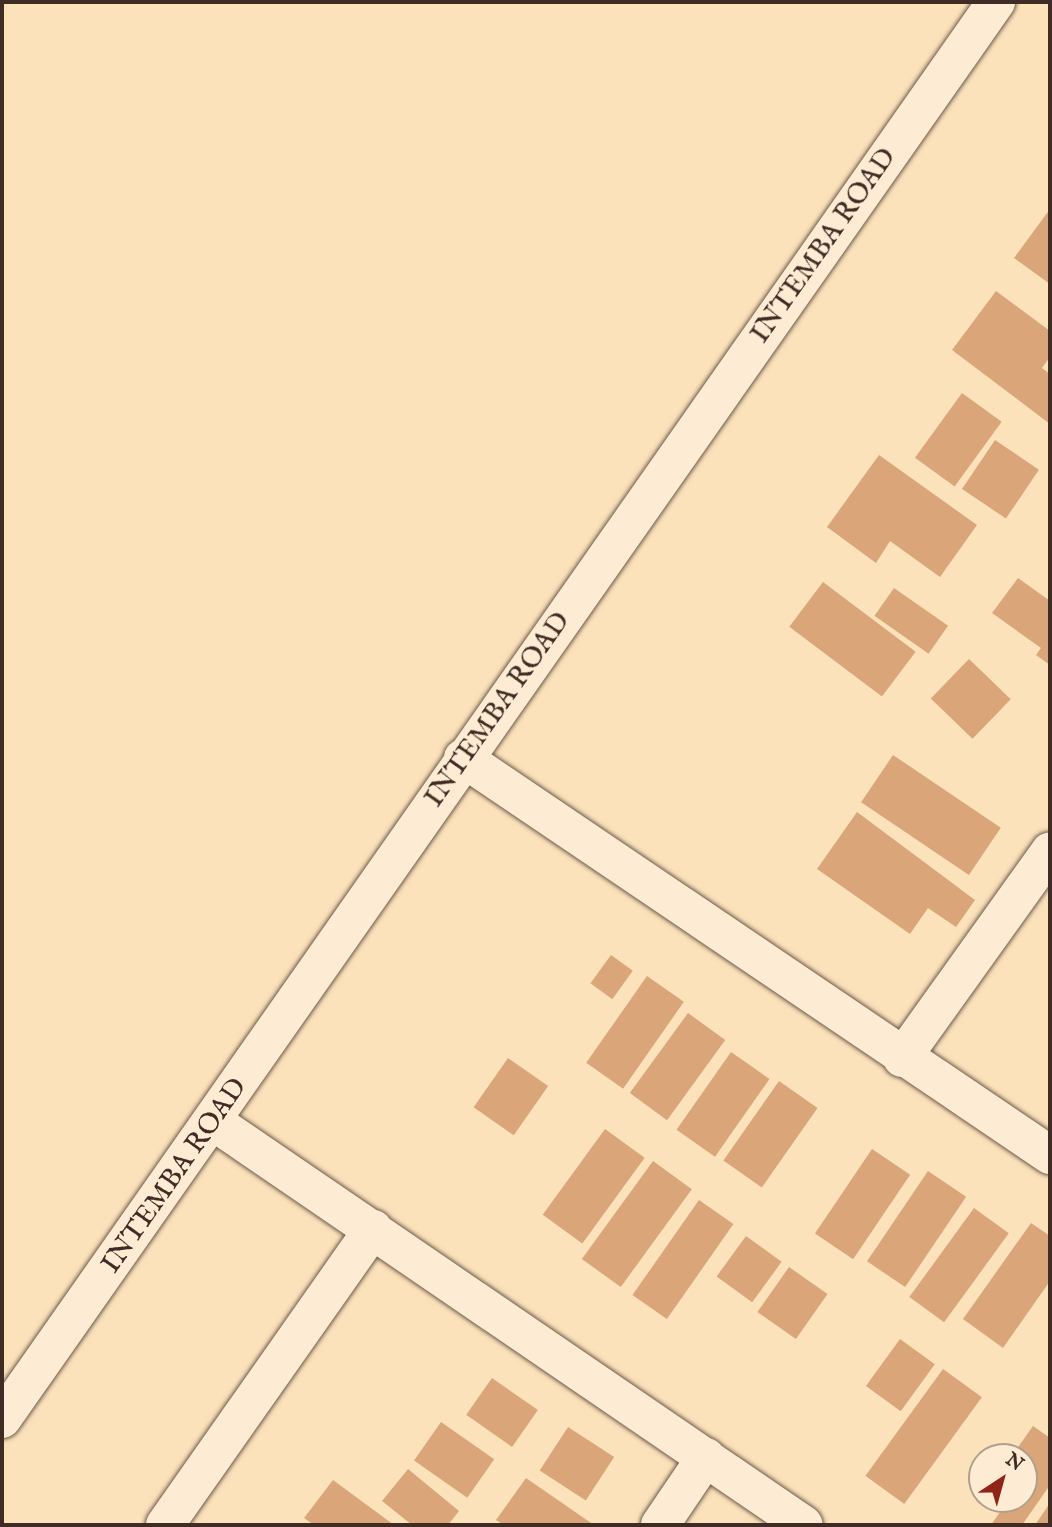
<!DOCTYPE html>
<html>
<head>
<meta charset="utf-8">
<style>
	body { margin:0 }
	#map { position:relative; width:1052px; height:1527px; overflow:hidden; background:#fce2bb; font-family:"IM FELL English",serif }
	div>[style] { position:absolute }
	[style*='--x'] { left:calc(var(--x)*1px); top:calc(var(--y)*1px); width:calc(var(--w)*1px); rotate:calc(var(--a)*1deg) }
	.building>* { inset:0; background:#daa579; transform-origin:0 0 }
	.roads { filter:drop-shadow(0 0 2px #6e5a4a) drop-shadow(0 0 2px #6e5a4a) }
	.minor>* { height:38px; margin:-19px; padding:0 19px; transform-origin:19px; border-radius:19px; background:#fdecd3 }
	span { translate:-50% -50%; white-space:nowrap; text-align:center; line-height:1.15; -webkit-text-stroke:6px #fdecd3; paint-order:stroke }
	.street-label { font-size:28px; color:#3f2c24 }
	.frame { position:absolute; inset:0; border:4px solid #3f2c24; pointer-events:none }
	.north { position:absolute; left:968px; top:1443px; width:70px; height:70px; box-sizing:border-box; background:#fdecd3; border:2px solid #b19f8d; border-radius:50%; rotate:36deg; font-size:19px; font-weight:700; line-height:28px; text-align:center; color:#3f2c24 }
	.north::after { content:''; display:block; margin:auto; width:24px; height:32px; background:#8f2418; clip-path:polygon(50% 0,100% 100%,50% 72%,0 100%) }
</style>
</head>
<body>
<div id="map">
	<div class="building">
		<div style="clip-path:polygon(1050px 209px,1050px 284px,1014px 258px)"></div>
		<div style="clip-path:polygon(996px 291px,1050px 331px,1050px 357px,1042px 368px,1050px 374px,1050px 424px,952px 350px)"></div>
		<div style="left:962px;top:393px;width:49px;height:80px;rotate:36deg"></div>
		<div style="left:995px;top:440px;width:53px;height:59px;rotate:34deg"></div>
		<div style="clip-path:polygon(879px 455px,977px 525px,940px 577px,890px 541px,876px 563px,827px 527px)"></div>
		<div style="clip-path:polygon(1018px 578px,1050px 601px,1050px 665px,1036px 655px,1041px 648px,992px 613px)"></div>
		<div style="left:823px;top:582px;width:116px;height:56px;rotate:37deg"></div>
		<div style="left:894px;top:588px;width:66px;height:34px;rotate:35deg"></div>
		<div style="left:969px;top:659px;width:58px;height:55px;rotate:44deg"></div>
		<div style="left:893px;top:755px;width:130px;height:57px;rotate:34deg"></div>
		<div style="clip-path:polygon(857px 812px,975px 900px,956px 927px,928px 908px,910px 934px,817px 869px)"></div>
		<div style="left:611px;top:955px;width:27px;height:35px;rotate:36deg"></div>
		<div style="left:647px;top:976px;width:45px;height:106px;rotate:35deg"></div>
		<div style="left:688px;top:1013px;width:46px;height:99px;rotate:36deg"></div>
		<div style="left:731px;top:1052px;width:47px;height:95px;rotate:35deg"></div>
		<div style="left:508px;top:1058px;width:49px;height:60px;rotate:35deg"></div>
		<div style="left:779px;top:1081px;width:47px;height:97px;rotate:35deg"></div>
		<div style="left:605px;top:1129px;width:49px;height:106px;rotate:36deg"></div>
		<div style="left:872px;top:1149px;width:46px;height:102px;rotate:34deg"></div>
		<div style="left:653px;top:1161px;width:48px;height:121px;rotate:36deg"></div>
		<div style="left:928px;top:1171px;width:46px;height:109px;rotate:34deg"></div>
		<div style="left:699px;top:1200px;width:42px;height:116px;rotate:35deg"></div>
		<div style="left:974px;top:1208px;width:43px;height:110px;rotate:36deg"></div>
		<div style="clip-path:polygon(1031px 1223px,1050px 1236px,1050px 1281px,1003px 1348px,963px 1319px)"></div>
		<div style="left:746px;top:1236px;width:44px;height:50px;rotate:36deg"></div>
		<div style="left:789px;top:1267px;width:47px;height:55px;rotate:35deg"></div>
		<div style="left:900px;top:1339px;width:43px;height:58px;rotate:36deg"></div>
		<div style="left:943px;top:1369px;width:48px;height:132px;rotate:36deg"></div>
		<div style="left:492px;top:1378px;width:56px;height:45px;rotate:35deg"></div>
		<div style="left:441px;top:1422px;width:65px;height:47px;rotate:35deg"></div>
		<div style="clip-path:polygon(1033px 1426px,1050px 1438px,1050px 1485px,1022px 1525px,991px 1525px,1009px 1499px,1024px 1499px,1024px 1457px,1011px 1457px)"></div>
		<div style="left:568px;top:1427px;width:55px;height:52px;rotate:33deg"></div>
		<div style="clip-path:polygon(408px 1469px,459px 1511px,448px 1525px,412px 1525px,382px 1501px)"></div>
		<div style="clip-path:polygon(526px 1478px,594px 1525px,504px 1525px,496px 1520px)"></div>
		<div style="clip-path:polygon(333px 1480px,394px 1525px,314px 1525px,304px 1518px)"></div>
		<div style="clip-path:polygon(1050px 1503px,1050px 1525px,1035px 1525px)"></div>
	</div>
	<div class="roads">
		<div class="minor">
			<div style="--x:463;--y:758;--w:709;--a:34.07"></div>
			<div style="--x:902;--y:1058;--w:254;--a:-54.4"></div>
			<div style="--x:214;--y:1122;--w:714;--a:34.34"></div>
			<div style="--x:2;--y:1419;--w:1731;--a:-54.95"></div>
			<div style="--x:165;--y:1525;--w:362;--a:-54.9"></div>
			<div style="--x:660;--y:1525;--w:82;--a:-55.9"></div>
		</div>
	</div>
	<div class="street-label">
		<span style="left:824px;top:246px;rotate:-55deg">INTEMBA ROAD</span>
		<span style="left:498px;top:710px;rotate:-55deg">INTEMBA ROAD</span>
		<span style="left:175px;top:1176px;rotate:-55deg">INTEMBA ROAD</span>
	</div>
	<div class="frame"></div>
	<div class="north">N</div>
</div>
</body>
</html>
